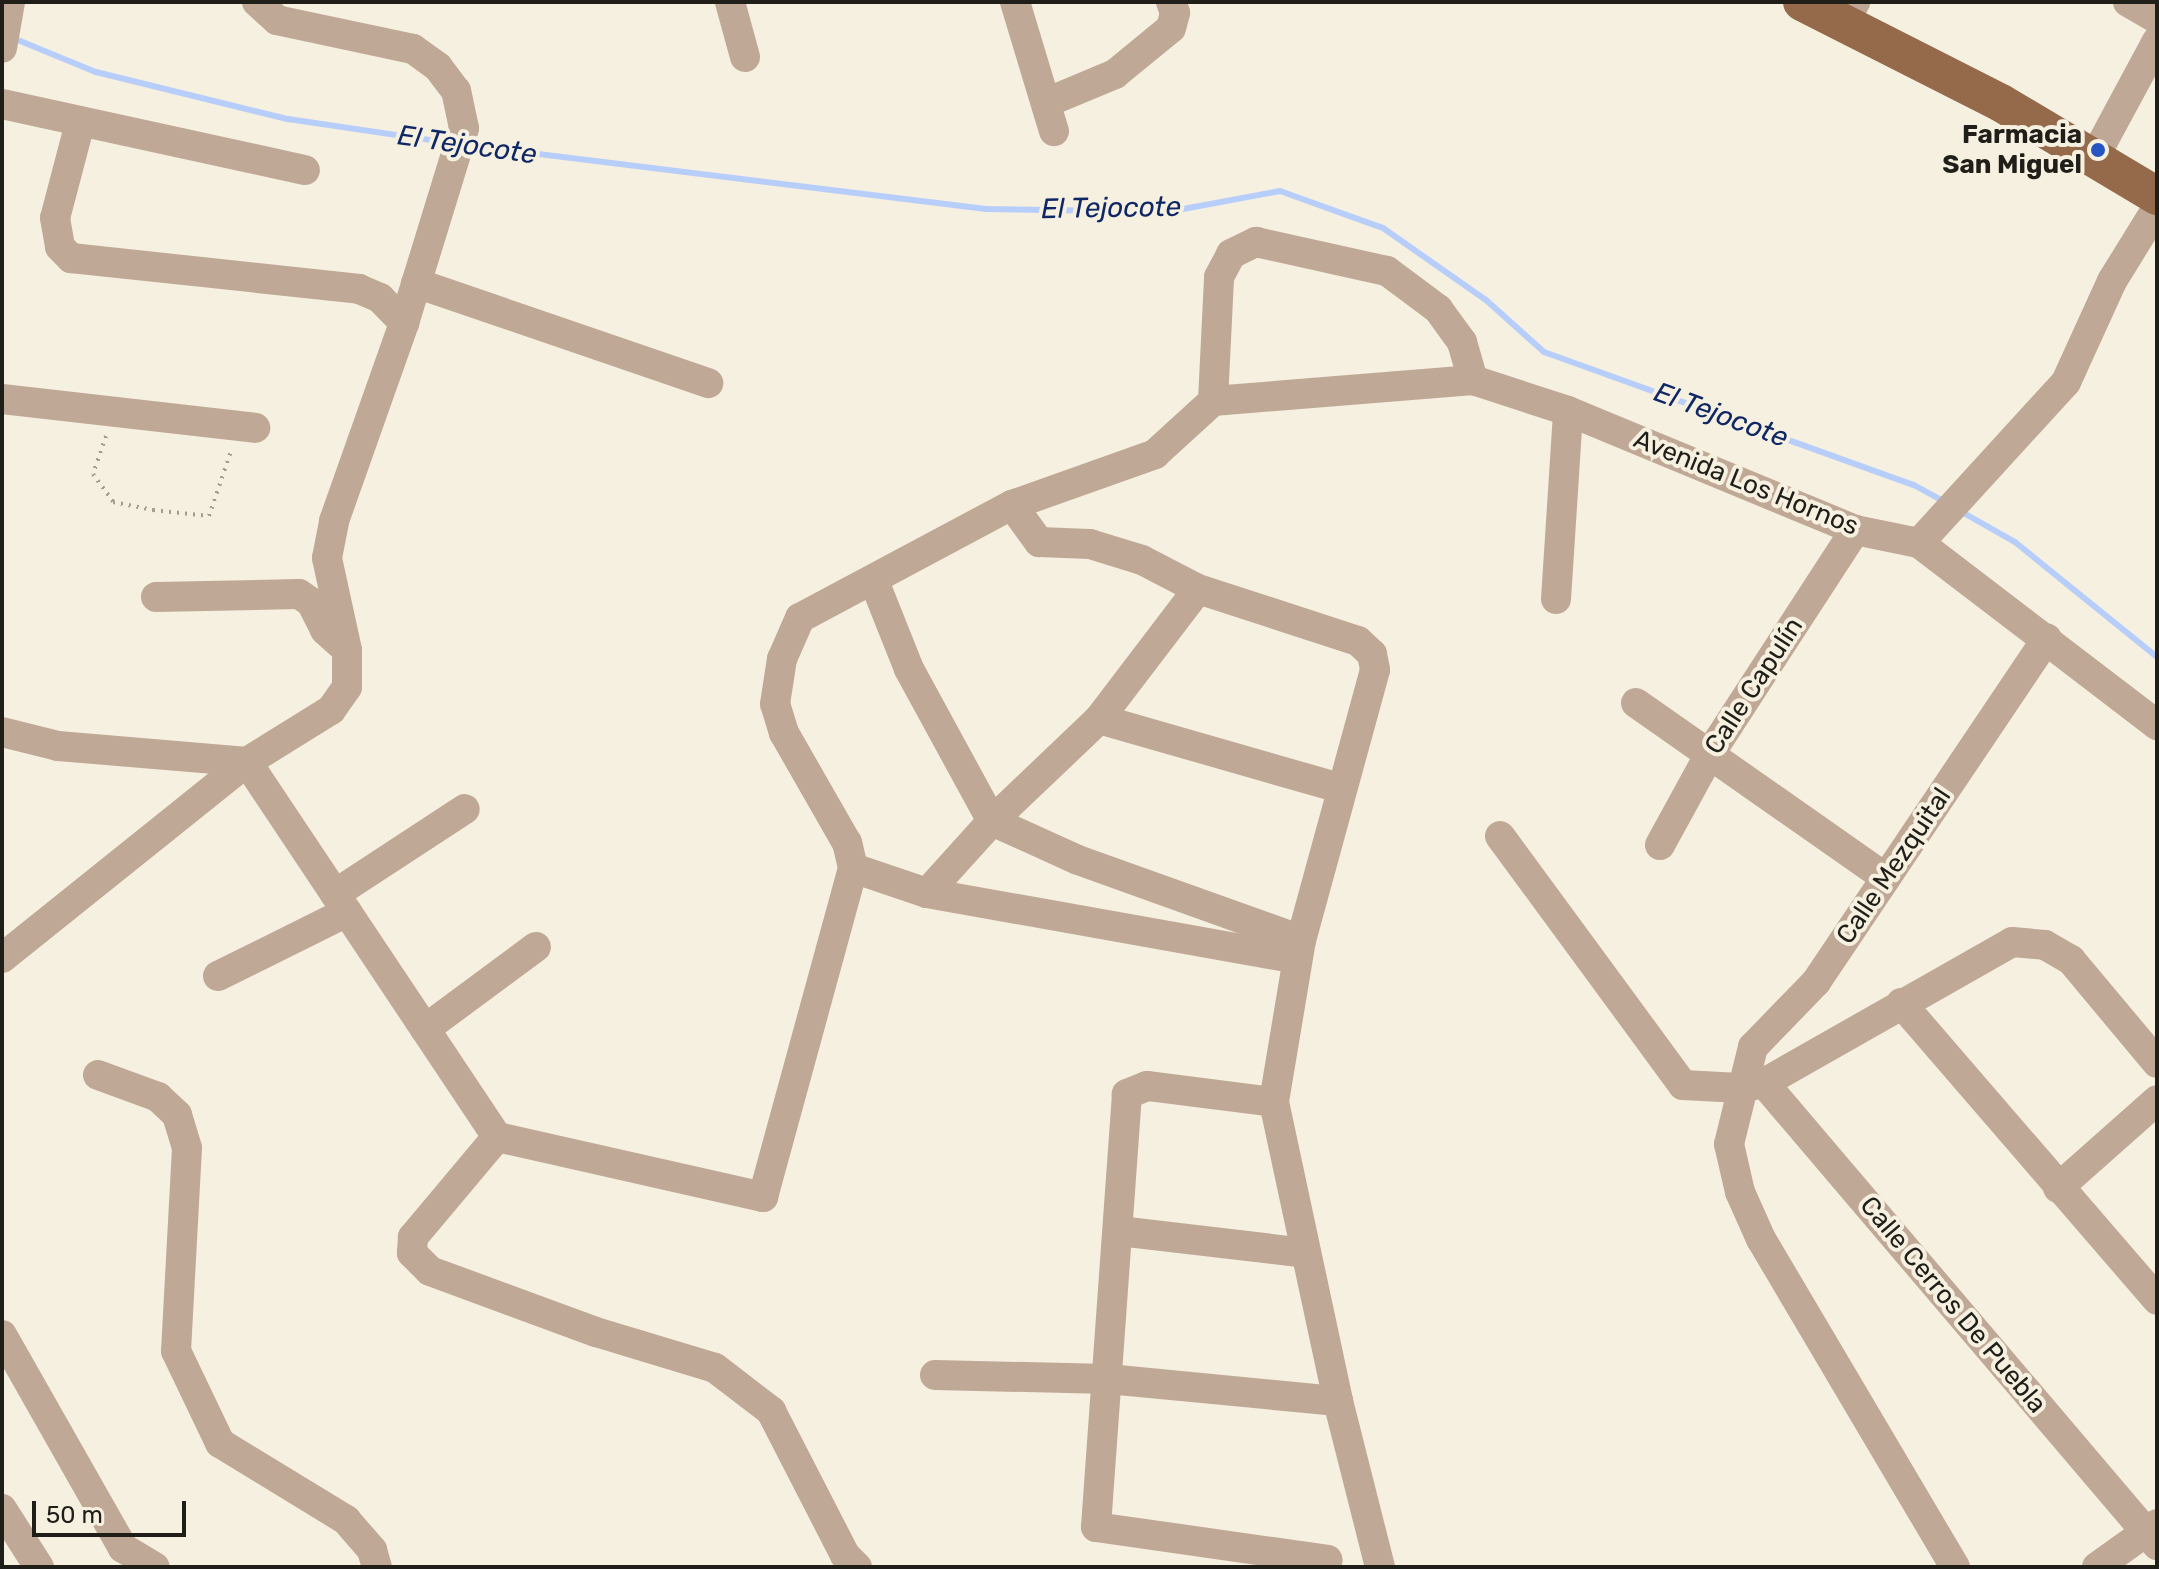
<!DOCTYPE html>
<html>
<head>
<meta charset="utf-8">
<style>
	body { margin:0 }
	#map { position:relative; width:2159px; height:1569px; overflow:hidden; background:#f6f0e0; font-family:Rubik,sans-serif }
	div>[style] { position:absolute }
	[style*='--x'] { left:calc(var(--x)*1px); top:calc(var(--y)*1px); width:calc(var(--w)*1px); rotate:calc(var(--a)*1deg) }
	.stream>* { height:6px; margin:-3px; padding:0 3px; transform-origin:3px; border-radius:3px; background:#b8cefa }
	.path>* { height:4px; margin-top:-2px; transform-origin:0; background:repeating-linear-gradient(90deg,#a19d91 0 2px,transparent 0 8px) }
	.minor>* { height:30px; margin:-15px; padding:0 15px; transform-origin:15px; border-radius:15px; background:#c0a896 }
	.major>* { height:38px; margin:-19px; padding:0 19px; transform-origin:19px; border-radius:19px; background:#946a4a }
	.dots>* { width:22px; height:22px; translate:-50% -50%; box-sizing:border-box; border:4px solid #f6f0e0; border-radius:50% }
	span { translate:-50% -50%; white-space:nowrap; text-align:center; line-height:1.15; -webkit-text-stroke:8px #f6f0e0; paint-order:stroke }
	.poi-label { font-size:26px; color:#201e18; font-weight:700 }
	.right { translate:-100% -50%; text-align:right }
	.street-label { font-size:26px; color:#201e18 }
	.water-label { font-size:28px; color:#0f2764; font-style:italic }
	.frame { position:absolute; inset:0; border:4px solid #201e18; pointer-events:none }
	.scale { position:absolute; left:32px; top:1501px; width:154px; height:36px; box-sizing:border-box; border:4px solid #201e18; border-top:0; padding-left:10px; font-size:24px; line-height:28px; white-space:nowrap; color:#201e18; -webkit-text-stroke:6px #f6f0e0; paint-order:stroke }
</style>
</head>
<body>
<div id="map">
	<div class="stream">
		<div style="--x:13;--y:38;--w:90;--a:22.3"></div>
		<div style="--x:96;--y:72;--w:198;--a:13.8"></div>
		<div style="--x:288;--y:119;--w:165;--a:8.4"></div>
		<div style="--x:466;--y:145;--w:524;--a:7.02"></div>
		<div style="--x:986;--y:209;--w:181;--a:0.9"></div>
		<div style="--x:1167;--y:212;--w:115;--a:-10.5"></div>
		<div style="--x:1280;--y:191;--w:109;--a:19.8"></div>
		<div style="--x:1383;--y:228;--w:126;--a:35"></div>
		<div style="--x:1486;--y:300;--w:78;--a:41.9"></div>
		<div style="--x:1544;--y:352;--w:393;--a:19.8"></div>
		<div style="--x:1914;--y:485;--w:35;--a:29"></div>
		<div style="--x:1962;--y:512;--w:61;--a:29.5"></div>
		<div style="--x:2015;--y:542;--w:183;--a:39"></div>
	</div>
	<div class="path">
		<div style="--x:106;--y:436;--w:40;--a:108.9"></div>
		<div style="--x:93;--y:474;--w:34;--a:54"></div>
		<div style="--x:113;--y:502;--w:41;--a:11.3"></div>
		<div style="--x:153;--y:510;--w:56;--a:6.1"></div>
		<div style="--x:209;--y:516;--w:69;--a:-71.3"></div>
	</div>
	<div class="minor">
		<div style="--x:730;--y:2;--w:57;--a:74.7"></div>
		<div style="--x:1015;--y:2;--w:135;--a:73.2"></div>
		<div style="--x:2128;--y:2;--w:34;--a:30"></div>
		<div style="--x:1844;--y:23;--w:24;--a:-62"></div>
		<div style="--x:2;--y:48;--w:47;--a:-80.1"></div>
		<div style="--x:1048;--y:102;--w:73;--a:-22.7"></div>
		<div style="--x:1115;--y:74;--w:72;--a:-39.4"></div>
		<div style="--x:1171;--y:28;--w:16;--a:-75"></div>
		<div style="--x:1175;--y:13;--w:12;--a:-110"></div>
		<div style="--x:2;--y:104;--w:310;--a:12.3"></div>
		<div style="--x:80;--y:123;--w:98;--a:104.7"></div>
		<div style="--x:55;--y:218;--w:29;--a:80"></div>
		<div style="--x:60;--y:247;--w:16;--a:45"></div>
		<div style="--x:71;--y:258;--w:290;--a:6.1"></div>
		<div style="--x:359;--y:289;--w:23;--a:23"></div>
		<div style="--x:380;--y:298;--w:35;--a:46"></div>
		<div style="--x:2094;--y:158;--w:133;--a:-61.7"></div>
		<div style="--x:416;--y:283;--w:309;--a:18.9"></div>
		<div style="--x:2;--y:399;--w:255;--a:6.5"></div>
		<div style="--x:1213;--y:401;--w:124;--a:-87.2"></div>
		<div style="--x:1219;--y:277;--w:26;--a:-62"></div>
		<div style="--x:1231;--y:254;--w:28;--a:-26"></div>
		<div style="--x:1256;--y:242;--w:134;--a:12.5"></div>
		<div style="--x:1387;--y:271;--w:64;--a:36.7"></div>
		<div style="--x:1438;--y:309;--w:41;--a:54"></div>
		<div style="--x:1462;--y:342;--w:40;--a:74"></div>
		<div style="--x:1012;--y:505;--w:46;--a:53.9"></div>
		<div style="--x:1039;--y:542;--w:51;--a:2.2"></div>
		<div style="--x:1090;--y:544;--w:54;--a:17.1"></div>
		<div style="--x:1142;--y:560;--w:63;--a:27.4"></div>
		<div style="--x:1198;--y:589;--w:168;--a:18"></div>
		<div style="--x:1358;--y:641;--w:19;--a:43"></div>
		<div style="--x:1372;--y:654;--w:16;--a:79"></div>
		<div style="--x:1375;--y:670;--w:280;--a:105.3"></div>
		<div style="--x:1301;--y:940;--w:164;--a:99.5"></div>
		<div style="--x:1274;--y:1102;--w:306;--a:77.9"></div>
		<div style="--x:1338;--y:1401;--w:171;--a:75.8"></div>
		<div style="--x:1919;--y:543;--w:218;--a:-47.6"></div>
		<div style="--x:2066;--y:382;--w:111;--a:-65.5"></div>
		<div style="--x:2112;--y:281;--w:86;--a:-58.3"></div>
		<div style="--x:874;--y:581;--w:95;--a:68.3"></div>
		<div style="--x:909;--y:669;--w:173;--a:61.4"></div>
		<div style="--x:992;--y:821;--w:94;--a:24.4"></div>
		<div style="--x:1078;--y:860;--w:237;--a:19.7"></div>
		<div style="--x:156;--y:597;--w:143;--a:-1.2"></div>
		<div style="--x:299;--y:594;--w:14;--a:34"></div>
		<div style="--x:311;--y:602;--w:31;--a:63"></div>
		<div style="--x:325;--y:630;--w:24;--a:42"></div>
		<div style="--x:1556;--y:599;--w:188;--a:-86.3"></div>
		<div style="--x:1636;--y:703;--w:305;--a:35"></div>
		<div style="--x:1099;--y:719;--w:250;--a:16"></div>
		<div style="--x:2;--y:732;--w:58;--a:14"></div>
		<div style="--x:58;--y:746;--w:190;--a:4.8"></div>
		<div style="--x:247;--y:762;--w:451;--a:56.3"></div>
		<div style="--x:497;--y:1137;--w:273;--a:12.7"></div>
		<div style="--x:763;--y:1197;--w:341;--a:-74.7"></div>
		<div style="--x:853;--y:868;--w:26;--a:-103"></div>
		<div style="--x:847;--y:843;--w:127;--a:-119.8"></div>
		<div style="--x:784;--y:733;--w:30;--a:-107"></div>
		<div style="--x:775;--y:704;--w:46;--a:-81.2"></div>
		<div style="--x:782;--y:659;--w:45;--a:-66.3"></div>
		<div style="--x:800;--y:618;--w:240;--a:-28.1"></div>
		<div style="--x:1012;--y:505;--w:152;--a:-19.6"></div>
		<div style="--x:1155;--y:454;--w:79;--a:-42.4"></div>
		<div style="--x:1213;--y:401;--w:261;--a:-4.6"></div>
		<div style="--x:1473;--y:380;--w:100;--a:18.1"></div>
		<div style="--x:1568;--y:411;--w:311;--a:22.5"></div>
		<div style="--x:1855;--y:530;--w:65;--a:11.5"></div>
		<div style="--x:1919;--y:543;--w:300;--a:37.4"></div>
		<div style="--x:1500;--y:836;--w:309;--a:53.7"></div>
		<div style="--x:1683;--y:1085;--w:57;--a:3"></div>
		<div style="--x:1740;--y:1088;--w:25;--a:-12"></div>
		<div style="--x:1764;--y:1083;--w:607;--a:49.61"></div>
		<div style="--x:1660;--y:845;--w:106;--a:-61.3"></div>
		<div style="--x:1711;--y:752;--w:265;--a:-57"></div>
		<div style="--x:853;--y:868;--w:78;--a:18.7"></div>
		<div style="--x:927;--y:893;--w:376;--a:10.1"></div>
		<div style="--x:927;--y:893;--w:97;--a:-47.9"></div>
		<div style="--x:992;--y:821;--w:148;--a:-43.6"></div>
		<div style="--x:1099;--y:719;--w:163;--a:-52.7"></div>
		<div style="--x:335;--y:894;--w:155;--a:-33.2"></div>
		<div style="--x:2;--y:958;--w:314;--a:-38.7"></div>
		<div style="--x:247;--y:762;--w:99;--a:-31.8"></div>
		<div style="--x:331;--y:710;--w:28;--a:-55"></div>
		<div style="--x:347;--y:687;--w:37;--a:-90"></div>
		<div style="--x:347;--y:650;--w:94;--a:-102.3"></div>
		<div style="--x:327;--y:558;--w:38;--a:-79"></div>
		<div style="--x:334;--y:521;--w:210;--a:-70.5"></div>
		<div style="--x:404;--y:323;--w:204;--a:-72.9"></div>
		<div style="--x:464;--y:128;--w:38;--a:-102"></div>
		<div style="--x:456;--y:91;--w:30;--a:-127"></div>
		<div style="--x:438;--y:67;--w:31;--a:-144"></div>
		<div style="--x:413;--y:49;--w:139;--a:-168"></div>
		<div style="--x:277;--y:20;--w:27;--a:-138"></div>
		<div style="--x:218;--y:976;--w:144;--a:-26.4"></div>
		<div style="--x:1901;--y:1003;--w:392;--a:49.2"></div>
		<div style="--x:425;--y:1029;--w:138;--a:-36.5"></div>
		<div style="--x:98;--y:1075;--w:64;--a:20.1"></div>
		<div style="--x:158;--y:1097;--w:26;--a:43"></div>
		<div style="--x:177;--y:1115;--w:34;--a:73"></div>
		<div style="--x:187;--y:1148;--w:203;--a:93.1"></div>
		<div style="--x:176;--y:1351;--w:102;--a:64.4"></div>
		<div style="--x:220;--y:1443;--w:148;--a:31.4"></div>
		<div style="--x:346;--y:1520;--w:40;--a:49"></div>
		<div style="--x:372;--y:1550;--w:18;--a:74"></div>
		<div style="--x:1764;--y:1083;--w:285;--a:-29.6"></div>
		<div style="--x:2012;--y:942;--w:33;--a:5"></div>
		<div style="--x:2045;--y:945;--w:30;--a:30"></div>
		<div style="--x:2071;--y:960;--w:134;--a:50.1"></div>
		<div style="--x:1274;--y:1102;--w:128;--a:-172.8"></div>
		<div style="--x:1147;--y:1086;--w:22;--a:158"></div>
		<div style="--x:1127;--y:1094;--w:434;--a:94.1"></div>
		<div style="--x:1096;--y:1527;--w:234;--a:8.1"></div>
		<div style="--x:497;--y:1137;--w:131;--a:130"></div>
		<div style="--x:413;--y:1237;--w:16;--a:94"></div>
		<div style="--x:412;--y:1253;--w:25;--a:45"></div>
		<div style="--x:430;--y:1271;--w:177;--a:20.2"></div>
		<div style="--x:596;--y:1332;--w:124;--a:16.8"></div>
		<div style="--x:715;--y:1368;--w:71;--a:37.5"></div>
		<div style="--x:771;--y:1411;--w:162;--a:62.8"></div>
		<div style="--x:845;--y:1555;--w:17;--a:45"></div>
		<div style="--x:2058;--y:1188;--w:132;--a:-41.6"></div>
		<div style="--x:1119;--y:1231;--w:187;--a:6.7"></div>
		<div style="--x:2;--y:1335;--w:245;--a:60.4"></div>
		<div style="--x:123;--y:1548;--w:37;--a:31"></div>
		<div style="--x:935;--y:1375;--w:173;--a:1.3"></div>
		<div style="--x:1108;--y:1379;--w:231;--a:5.5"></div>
		<div style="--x:2;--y:1509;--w:69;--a:57.5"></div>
		<div style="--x:1955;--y:1567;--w:381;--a:-120.6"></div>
		<div style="--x:1761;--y:1239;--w:51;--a:-114.1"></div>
		<div style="--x:1740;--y:1192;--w:49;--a:-102.9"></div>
		<div style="--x:1729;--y:1144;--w:100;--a:-76.1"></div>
		<div style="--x:1753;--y:1047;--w:91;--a:-45.9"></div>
		<div style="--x:1816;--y:982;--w:414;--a:-56.1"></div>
		<div style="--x:2097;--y:1567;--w:74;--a:-35.6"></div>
	</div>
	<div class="major">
		<div style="--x:1802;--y:2;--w:223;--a:26.9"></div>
		<div style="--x:2001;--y:103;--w:182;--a:30.8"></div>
	</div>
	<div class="dots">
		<div style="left:2098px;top:150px;background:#2455c3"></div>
	</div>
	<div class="poi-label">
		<span class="right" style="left:2082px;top:150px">Farmacia<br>San Miguel</span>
	</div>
	<div class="street-label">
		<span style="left:1746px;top:483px;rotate:22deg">Avenida Los Hornos</span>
		<span style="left:1754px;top:686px;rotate:-57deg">Calle Capulín</span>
		<span style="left:1894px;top:866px;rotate:-56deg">Calle Mezquital</span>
		<span style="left:1953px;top:1305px;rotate:50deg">Calle Cerros De Puebla</span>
	</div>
	<div class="water-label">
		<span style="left:467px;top:145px;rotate:8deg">El Tejocote</span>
		<span style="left:1111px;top:208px;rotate:-1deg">El Tejocote</span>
		<span style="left:1721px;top:415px;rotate:20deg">El Tejocote</span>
	</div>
	<div class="frame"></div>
	<div class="scale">50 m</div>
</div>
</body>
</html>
